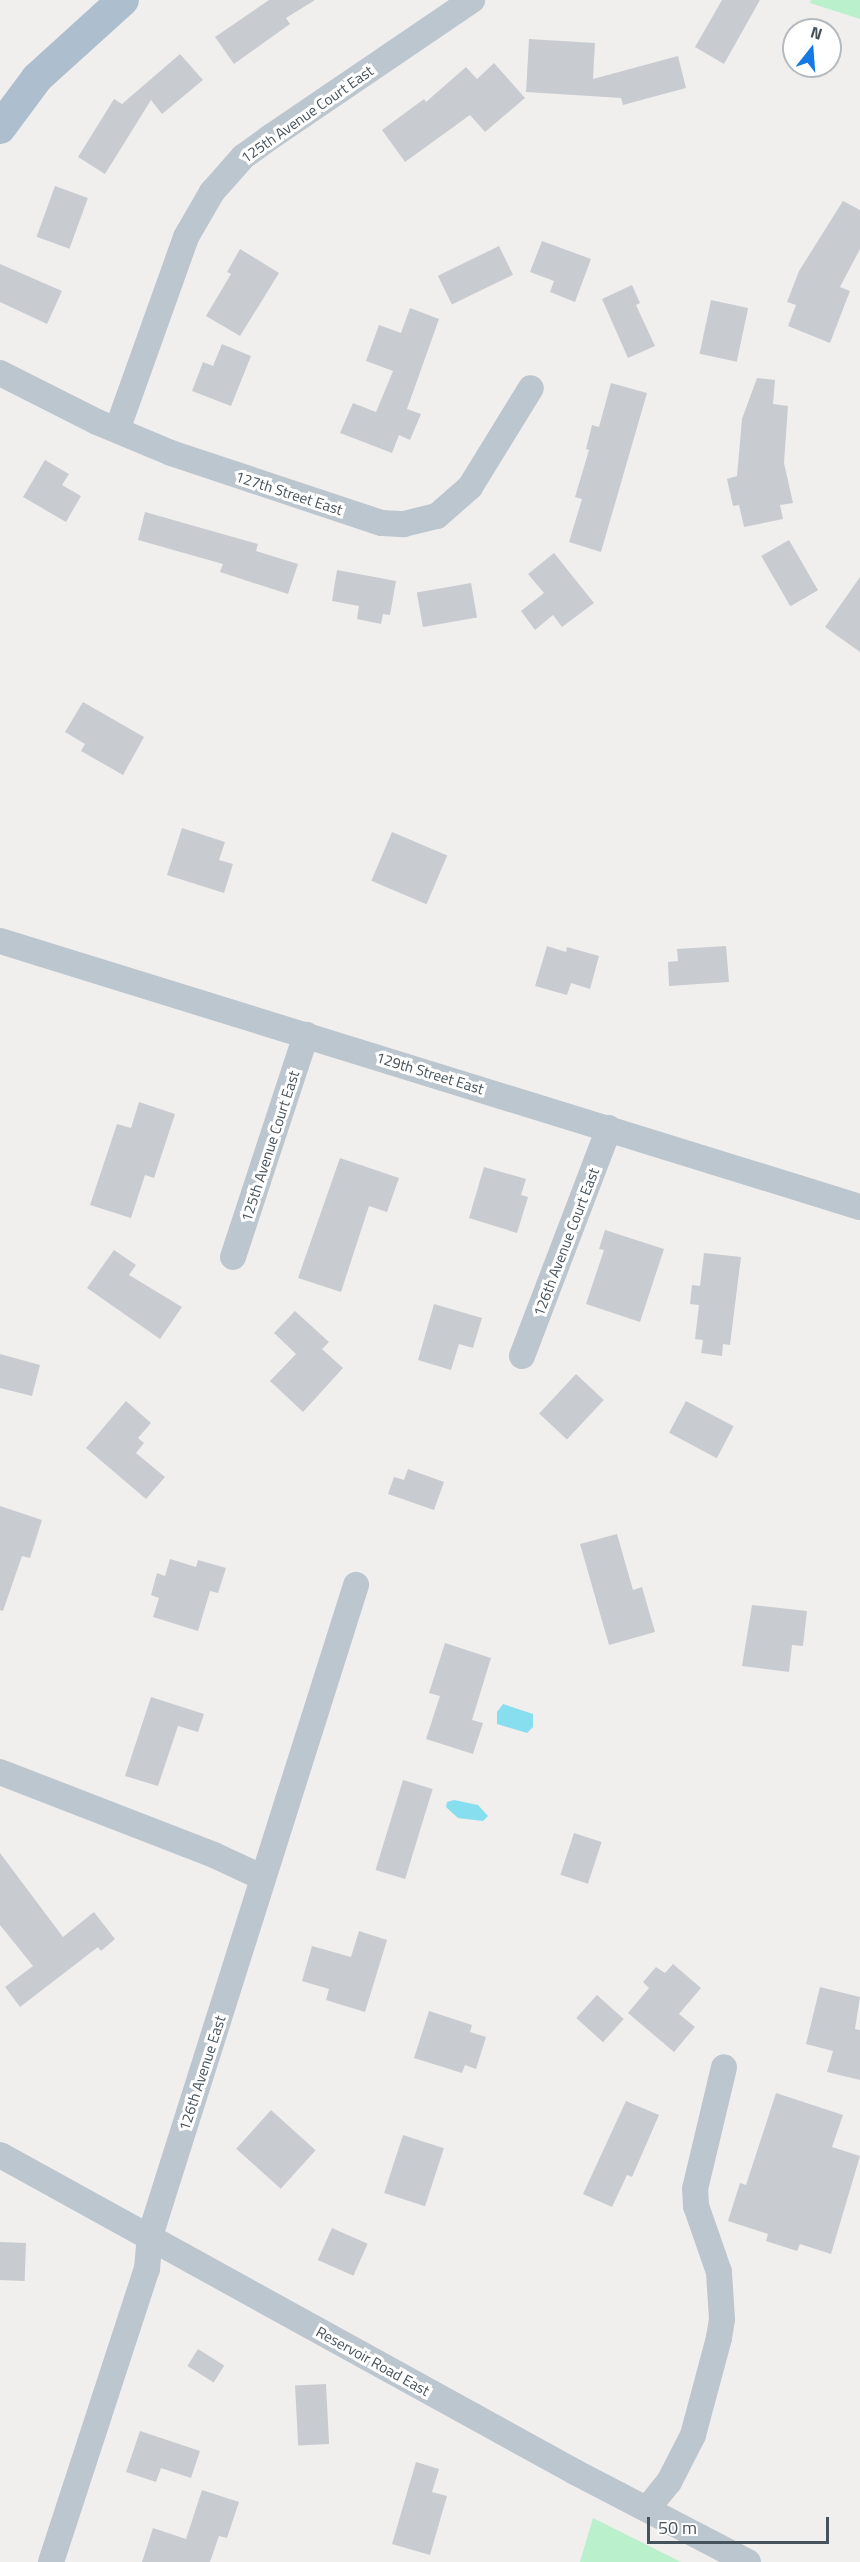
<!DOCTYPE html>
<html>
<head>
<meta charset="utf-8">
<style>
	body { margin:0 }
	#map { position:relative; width:860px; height:2562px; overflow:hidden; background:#f1eeee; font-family:"Titillium Web",sans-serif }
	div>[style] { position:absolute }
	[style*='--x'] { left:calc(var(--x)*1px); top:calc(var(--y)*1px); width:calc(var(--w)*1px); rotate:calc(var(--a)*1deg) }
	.green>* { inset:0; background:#bbf0cd }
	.water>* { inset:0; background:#87deee }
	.building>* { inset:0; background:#c8ccd1; transform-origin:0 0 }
	.minor>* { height:26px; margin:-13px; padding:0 13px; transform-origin:13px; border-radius:13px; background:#bcc6ce }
	.major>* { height:32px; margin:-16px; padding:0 16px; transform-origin:16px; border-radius:16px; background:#adbfce }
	span { translate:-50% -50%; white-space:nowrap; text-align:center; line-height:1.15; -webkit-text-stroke:6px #fff; paint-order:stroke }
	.street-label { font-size:15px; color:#46535c }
	.north { position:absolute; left:782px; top:18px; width:60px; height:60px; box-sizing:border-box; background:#fff; border:2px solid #b5babe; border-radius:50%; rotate:17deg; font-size:16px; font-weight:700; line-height:24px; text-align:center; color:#46535c }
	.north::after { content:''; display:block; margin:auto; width:21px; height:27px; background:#157ae4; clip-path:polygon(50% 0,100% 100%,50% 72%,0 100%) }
	.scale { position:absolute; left:647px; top:2517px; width:182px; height:27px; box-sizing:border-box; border:3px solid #46535c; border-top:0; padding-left:8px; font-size:18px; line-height:21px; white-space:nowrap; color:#46535c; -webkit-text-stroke:4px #fff; paint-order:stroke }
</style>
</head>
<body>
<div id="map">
	<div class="green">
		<div style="clip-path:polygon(811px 0,860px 0,860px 19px,810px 3px)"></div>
		<div style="clip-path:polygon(593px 2518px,681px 2562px,580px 2562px)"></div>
	</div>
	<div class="water">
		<div style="clip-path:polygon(503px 1704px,533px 1714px,533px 1727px,527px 1733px,497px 1724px,497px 1712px)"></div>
		<div style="clip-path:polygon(454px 1800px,478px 1805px,488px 1816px,483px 1821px,458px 1818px,446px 1807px,447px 1802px)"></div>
	</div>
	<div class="building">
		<div style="clip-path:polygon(269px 0,315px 0,286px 18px,290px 24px,234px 64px,215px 37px)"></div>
		<div style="clip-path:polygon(722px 0,760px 0,724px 64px,695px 47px)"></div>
		<div style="clip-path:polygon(529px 39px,595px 43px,593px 79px,678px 56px,686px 88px,623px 105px,621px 98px,526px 92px)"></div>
		<div style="clip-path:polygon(180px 54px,203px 80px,162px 114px,151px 100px,105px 174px,78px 157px,114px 99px,122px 104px)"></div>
		<div style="clip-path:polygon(494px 63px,525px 98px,485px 132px,470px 115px,405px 162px,382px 130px,424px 99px,426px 102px,466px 67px,477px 79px)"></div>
		<div style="left:55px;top:186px;width:35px;height:54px;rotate:20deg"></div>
		<div style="clip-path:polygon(843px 201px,860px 210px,860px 249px,840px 287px,850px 291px,830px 343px,788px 326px,796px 305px,787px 302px,799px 271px)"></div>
		<div style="clip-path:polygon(542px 241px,591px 259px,575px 302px,550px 292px,554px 281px,530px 272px)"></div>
		<div style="left:499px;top:246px;width:32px;height:68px;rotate:64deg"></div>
		<div style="clip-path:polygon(240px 249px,279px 273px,240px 336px,206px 316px,231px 274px,227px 272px)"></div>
		<div style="clip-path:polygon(0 264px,62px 291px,47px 324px,0 302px)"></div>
		<div style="clip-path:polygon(632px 285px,640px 303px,636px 305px,655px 346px,628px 358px,602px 299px)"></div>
		<div style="left:711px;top:300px;width:38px;height:55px;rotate:12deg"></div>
		<div style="clip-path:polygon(410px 308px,439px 319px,407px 409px,421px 414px,410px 440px,399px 435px,392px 453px,340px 433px,353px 403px,376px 412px,393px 371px,366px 361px,379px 325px,401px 333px)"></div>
		<div style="clip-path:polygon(222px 344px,251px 356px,231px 406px,192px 391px,203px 362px,213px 366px)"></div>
		<div style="clip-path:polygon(757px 378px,775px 380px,773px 404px,788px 406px,784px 463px,793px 503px,780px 505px,783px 519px,744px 527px,739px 505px,733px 506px,727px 479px,737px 476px,742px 419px)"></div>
		<div style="clip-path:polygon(611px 383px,647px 393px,601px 552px,569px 542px,582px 499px,575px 497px,589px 450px,586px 449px,592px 425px,599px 427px)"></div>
		<div style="clip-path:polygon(45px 460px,69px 474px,62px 485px,81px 496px,66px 522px,23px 497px)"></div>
		<div style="clip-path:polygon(145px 512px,258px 544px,256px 551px,298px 564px,288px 594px,220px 572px,223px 564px,138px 540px)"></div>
		<div style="left:789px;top:540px;width:58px;height:32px;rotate:60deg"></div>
		<div style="clip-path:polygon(554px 553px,594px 603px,562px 627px,553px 615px,535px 630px,521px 611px,544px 593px,528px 574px)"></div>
		<div style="clip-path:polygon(337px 570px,396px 581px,390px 615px,383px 614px,381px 624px,357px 619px,359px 606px,332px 601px)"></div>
		<div style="clip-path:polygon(860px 577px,860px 652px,825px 627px)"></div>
		<div style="left:471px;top:583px;width:35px;height:55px;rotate:80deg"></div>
		<div style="clip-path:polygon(83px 702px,144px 737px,123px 775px,81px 751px,85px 744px,65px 732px)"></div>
		<div style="clip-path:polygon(182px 828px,225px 842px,219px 860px,233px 864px,224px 893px,167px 875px)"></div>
		<div style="left:392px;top:832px;width:60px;height:53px;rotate:23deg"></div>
		<div style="clip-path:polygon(547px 946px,566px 952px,567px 947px,599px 956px,590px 989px,571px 983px,567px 995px,535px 986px)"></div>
		<div style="clip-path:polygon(726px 946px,729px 982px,669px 986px,668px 962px,678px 961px,677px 949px)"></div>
		<div style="clip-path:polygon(139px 1102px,175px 1114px,154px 1178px,145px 1175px,131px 1218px,90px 1205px,117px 1124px,131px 1128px)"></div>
		<div style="clip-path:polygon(340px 1158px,399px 1178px,387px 1212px,369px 1206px,341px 1292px,298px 1278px)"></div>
		<div style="clip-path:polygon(484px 1167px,526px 1179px,521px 1195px,528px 1197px,517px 1233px,469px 1218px)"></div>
		<div style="clip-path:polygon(605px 1230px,664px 1249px,640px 1322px,586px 1304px,604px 1250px,599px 1249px)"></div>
		<div style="clip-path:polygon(114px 1250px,136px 1265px,129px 1275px,182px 1307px,160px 1339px,87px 1288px)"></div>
		<div style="clip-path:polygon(704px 1253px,741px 1257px,730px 1345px,723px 1344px,722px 1356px,701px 1353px,703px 1340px,695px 1339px,699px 1305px,690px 1304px,692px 1285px,700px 1286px)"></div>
		<div style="clip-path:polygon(434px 1304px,482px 1318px,473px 1348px,459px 1344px,451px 1370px,418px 1360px)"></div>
		<div style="clip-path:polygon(295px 1311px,329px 1342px,322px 1349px,343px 1368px,303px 1412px,270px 1381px,296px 1354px,274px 1333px)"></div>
		<div style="clip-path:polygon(0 1354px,40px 1365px,32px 1396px,0 1388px)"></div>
		<div style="left:576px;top:1374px;width:38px;height:54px;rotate:43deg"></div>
		<div style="clip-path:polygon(126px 1401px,151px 1423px,138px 1438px,144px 1443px,136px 1453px,165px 1477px,146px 1499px,86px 1448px)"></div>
		<div style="left:686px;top:1401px;width:54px;height:36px;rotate:28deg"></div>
		<div style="clip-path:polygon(408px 1469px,444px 1482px,434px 1510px,388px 1494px,394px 1477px,404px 1480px)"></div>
		<div style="clip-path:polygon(0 1506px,42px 1520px,30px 1558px,22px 1556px,3px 1611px,0 1610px)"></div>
		<div style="clip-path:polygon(617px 1534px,633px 1590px,642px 1587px,655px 1632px,609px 1645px,580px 1544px)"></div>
		<div style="clip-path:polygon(170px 1559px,196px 1567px,198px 1560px,226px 1568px,218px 1593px,210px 1591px,198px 1631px,153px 1617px,159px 1598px,151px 1595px,157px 1573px,165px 1576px)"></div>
		<div style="clip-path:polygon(752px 1605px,807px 1611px,803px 1646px,792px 1645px,789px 1672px,742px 1666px)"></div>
		<div style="clip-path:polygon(445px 1643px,491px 1658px,472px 1720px,483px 1723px,473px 1754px,426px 1739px,440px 1696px,429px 1693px)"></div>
		<div style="clip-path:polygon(151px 1697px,204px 1714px,198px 1732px,178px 1726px,158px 1786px,125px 1776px)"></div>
		<div style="left:403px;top:1780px;width:31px;height:94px;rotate:17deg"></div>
		<div style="left:574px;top:1833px;width:29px;height:44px;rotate:18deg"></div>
		<div style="clip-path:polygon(0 1853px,63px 1937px,94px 1912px,115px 1939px,101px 1951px,98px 1947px,20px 2007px,5px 1987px,33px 1966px,0 1925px)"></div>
		<div style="clip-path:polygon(359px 1931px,387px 1940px,365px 2012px,326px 2000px,329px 1989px,302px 1981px,312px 1946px,351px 1957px)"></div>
		<div style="clip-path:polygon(673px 1964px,701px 1988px,679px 2014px,695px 2027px,674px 2052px,628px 2013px,649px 1988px,643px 1982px,656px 1967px,665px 1973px)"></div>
		<div style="clip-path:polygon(820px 1987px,860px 1997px,855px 2029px,860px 2030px,860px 2080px,827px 2072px,833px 2051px,806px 2044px)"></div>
		<div style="left:597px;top:1995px;width:36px;height:31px;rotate:42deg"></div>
		<div style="clip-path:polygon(429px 2011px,472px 2025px,470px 2032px,486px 2037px,476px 2069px,465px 2065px,462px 2073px,414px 2058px)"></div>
		<div style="clip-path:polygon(776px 2093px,843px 2115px,832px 2147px,860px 2156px,831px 2254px,800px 2244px,797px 2251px,766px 2241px,768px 2234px,728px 2221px,740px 2183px,746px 2185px)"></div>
		<div style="clip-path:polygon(626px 2101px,659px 2115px,632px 2177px,627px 2175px,612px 2207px,583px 2194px)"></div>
		<div style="left:271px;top:2110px;width:60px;height:52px;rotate:42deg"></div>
		<div style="left:403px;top:2135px;width:43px;height:61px;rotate:18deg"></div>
		<div style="left:332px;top:2228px;width:39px;height:35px;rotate:24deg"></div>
		<div style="left:0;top:2242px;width:26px;height:38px;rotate:2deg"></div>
		<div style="left:198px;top:2349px;width:31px;height:20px;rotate:32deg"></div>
		<div style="left:326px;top:2384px;width:60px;height:31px;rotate:87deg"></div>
		<div style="clip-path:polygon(140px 2431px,200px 2451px,191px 2478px,161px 2468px,156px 2482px,126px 2472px)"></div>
		<div style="clip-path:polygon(416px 2462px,439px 2469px,432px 2492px,447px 2496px,430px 2555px,392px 2544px)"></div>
		<div style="clip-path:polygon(202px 2490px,239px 2502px,227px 2538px,219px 2536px,210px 2562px,142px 2562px,153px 2528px,186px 2539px)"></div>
	</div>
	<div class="minor">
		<div style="--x:0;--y:373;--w:109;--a:26.8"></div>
		<div style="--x:97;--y:422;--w:80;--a:22.7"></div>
		<div style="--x:171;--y:453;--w:222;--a:18.4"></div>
		<div style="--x:382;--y:523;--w:22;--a:3"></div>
		<div style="--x:404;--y:524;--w:34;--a:-14"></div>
		<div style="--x:437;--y:516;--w:44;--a:-41.3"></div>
		<div style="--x:470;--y:487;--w:116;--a:-58.4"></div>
		<div style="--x:117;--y:430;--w:205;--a:-70.3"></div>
		<div style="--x:186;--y:237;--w:52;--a:-60"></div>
		<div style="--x:212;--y:192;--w:47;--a:-48.5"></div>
		<div style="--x:243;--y:157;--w:36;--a:-36"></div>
		<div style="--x:272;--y:136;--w:242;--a:-34.2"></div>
		<div style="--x:0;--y:941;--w:900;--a:17.19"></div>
		<div style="--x:233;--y:1257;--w:234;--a:-71.8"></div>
		<div style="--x:522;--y:1356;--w:244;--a:-69.1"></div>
		<div style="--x:0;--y:1772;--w:230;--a:21.2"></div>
		<div style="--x:214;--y:1855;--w:54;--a:25.1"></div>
		<div style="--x:0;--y:2155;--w:657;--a:28.87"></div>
		<div style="--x:575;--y:2472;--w:195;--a:27.5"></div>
		<div style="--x:647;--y:2509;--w:35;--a:-51"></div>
		<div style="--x:669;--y:2482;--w:53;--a:-62.9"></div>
		<div style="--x:693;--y:2435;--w:100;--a:-75"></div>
		<div style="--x:719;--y:2338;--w:19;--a:-81"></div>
		<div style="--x:722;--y:2319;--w:47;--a:-93.7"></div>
		<div style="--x:719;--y:2272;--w:70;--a:-109.2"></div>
		<div style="--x:696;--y:2206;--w:17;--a:-93"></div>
		<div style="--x:695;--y:2189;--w:125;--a:-76.6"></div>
		<div style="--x:51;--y:2562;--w:308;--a:-71.9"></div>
		<div style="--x:147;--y:2269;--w:33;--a:-85"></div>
		<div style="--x:150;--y:2236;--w:683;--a:-72.44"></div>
	</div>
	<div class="major">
		<div style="--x:0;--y:128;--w:62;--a:-53.5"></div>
		<div style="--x:37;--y:78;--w:116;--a:-42.2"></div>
	</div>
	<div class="street-label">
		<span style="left:307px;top:114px;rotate:-35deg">125th Avenue Court East</span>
		<span style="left:289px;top:493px;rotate:18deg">127th Street East</span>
		<span style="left:430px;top:1073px;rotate:17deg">129th Street East</span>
		<span style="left:270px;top:1146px;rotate:-72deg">125th Avenue Court East</span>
		<span style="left:566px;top:1242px;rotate:-69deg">126th Avenue Court East</span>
		<span style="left:202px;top:2073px;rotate:-72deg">126th Avenue East</span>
		<span style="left:373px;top:2361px;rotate:29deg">Reservoir Road East</span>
	</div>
	<div class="north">N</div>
	<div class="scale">50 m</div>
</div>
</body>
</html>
